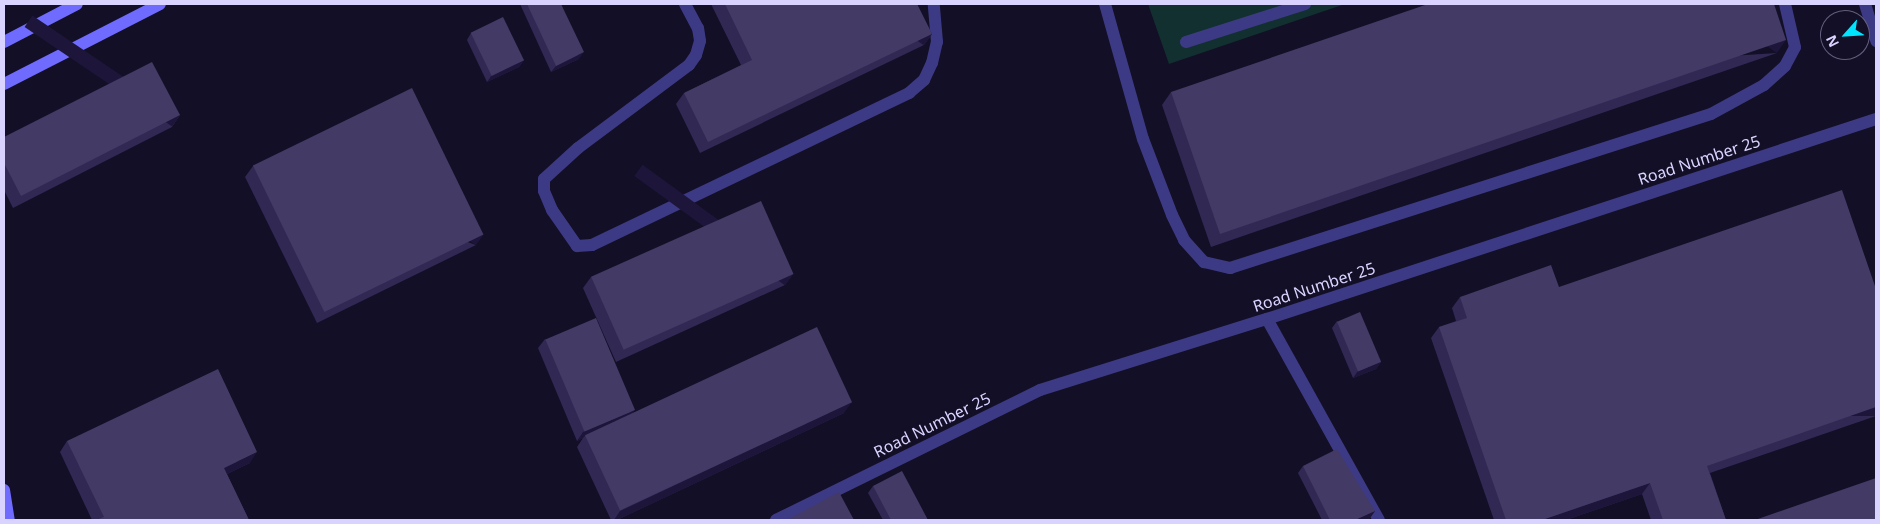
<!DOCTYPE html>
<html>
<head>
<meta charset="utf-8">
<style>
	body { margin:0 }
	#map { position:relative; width:1880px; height:524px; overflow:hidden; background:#130f26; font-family:"Noto Sans",sans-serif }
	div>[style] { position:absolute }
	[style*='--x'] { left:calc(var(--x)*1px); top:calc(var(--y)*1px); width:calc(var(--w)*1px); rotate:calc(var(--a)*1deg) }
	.green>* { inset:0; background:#12302f }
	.lane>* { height:12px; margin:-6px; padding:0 6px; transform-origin:6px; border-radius:6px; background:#3d3a85 }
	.street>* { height:12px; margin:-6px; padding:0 6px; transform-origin:6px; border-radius:6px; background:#3d3a85 }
	.secondary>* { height:12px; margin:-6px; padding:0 6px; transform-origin:6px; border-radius:6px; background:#6f6bff }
	.wall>* { inset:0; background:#312854 }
	.shaded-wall>* { inset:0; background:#1d163a; transform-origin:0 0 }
	.building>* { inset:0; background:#433a66; transform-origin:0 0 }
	span { translate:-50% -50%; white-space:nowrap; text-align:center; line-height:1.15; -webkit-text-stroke:5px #130f26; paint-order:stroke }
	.street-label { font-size:16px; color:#d9d4ff }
	.frame { position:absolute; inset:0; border:5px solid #d9d4ff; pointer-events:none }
	.north { position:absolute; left:1820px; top:10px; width:50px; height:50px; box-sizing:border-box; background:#130f26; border:1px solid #625e7d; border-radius:50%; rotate:244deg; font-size:14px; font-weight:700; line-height:20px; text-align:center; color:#d9d4ff }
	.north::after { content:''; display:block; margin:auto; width:18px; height:22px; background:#00e5ff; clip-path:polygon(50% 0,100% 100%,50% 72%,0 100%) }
</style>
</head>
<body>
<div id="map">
	<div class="green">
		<div style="clip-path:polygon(1148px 4px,1345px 4px,1169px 64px)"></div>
	</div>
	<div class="lane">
		<div style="--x:685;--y:4;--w:27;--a:62"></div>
		<div style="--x:698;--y:28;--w:13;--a:81"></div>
		<div style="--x:700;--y:41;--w:15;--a:106"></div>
		<div style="--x:696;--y:55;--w:12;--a:125"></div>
		<div style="--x:689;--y:65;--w:139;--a:143.2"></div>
		<div style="--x:578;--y:148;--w:46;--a:137.6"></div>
		<div style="--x:544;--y:179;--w:12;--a:90"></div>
		<div style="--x:544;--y:191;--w:21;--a:67"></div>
		<div style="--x:552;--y:210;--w:44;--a:55.2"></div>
		<div style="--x:577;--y:246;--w:15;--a:-4"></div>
		<div style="--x:592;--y:245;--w:352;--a:-25.6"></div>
		<div style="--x:909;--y:93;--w:20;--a:-41"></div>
		<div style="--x:924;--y:80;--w:19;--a:-65"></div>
		<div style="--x:932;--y:63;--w:22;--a:-77"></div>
		<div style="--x:937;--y:42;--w:38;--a:-95"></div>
		<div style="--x:1105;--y:4;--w:140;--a:74.3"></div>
		<div style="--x:1143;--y:139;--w:81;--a:69.1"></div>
		<div style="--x:1172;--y:215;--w:28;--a:64"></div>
		<div style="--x:1184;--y:240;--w:30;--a:48"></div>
		<div style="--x:1204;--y:262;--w:27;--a:13"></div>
		<div style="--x:1230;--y:268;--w:505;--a:-17.75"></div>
		<div style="--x:1711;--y:114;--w:60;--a:-28.7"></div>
		<div style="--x:1764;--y:85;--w:28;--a:-42"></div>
		<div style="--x:1785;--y:66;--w:21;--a:-62"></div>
		<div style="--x:1795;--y:47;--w:44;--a:-103.1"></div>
		<div style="--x:1186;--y:42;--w:125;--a:-17.7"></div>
	</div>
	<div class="street">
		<div style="--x:1865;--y:4;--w:39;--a:73"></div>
		<div style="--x:1267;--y:319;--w:230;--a:60.9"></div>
		<div style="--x:776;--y:520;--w:294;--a:-26.2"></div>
		<div style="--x:1040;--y:390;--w:238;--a:-17.4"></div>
		<div style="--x:1267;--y:319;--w:641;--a:-18.18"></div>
	</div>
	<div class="secondary">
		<div style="--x:4;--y:42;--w:82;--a:-27.5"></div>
		<div style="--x:4;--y:84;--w:175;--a:-27.1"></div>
		<div style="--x:4;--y:490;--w:30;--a:81"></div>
	</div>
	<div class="wall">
		<div style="clip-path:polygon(520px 4px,561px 4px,579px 59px,551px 72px)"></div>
		<div style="clip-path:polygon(711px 4px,917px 4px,932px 34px,924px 45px,700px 153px,676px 104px,684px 93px,741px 65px)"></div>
		<div style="clip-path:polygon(471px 33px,524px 60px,519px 67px,487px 82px,467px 40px)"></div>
		<div style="clip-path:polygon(1777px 53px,1211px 247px,1162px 105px,1171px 92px)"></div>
		<div style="clip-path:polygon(180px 115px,172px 127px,13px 208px,4px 190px,4px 137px)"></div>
		<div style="clip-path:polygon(253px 166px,476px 245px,317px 323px,245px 177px)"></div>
		<div style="clip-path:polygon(793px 274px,785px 285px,616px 362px,583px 288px,591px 277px)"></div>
		<div style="clip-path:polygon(1559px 287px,1876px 416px,1710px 473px,1726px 520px,1651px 520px,1642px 494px,1566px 520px,1494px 520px,1431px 338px,1439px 327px,1456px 321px,1452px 308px,1460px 297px)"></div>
		<div style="clip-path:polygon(1337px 321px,1381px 362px,1376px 369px,1353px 378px,1332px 328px)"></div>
		<div style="clip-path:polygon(545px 339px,632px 414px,844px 413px,617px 520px,611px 520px,577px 447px,583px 438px,577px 441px,538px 348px)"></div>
		<div style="clip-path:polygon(67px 441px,250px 463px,227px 474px,249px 520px,92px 520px,60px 452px)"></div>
		<div style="clip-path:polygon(1303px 466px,1375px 511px,1370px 518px,1365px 520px,1322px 520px,1298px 473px)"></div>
		<div style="clip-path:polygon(873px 486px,928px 520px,883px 520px,868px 493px)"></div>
	</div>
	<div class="shaded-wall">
		<div style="left:932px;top:34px;width:14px;height:249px;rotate:126deg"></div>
		<div style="left:1786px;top:40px;width:16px;height:598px;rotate:125deg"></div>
		<div style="clip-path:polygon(584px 52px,579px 59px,551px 72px,556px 66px)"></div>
		<div style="clip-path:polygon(524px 60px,519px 67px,487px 82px,492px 75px)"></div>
		<div style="left:180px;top:115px;width:14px;height:178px;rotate:124deg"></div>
		<div style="left:484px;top:234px;width:14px;height:177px;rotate:126deg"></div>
		<div style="left:793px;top:274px;width:14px;height:186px;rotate:126deg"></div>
		<div style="clip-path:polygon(1381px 362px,1376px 369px,1353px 378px,1358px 371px)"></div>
		<div style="clip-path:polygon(852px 402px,844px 413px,617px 520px,614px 520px,620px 511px)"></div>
		<div style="left:1876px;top:407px;width:9px;height:179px;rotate:90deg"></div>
		<div style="clip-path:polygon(635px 410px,628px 420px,585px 436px,583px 438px,577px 441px,583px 432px)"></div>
		<div style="clip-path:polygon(257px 452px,250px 463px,216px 479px,224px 468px)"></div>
		<div style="clip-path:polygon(1650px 483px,1642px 494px,1566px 520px,1542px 520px)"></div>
		<div style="clip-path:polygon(1375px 511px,1370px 518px,1365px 520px,1355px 520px)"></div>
	</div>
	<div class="building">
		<div style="clip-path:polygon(527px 4px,561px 4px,584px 52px,556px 66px)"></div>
		<div style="clip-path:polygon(725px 4px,917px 4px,932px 34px,708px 142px,684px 93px,752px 60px)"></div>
		<div style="clip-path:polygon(1428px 4px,1774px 4px,1786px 40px,1220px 234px,1171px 92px)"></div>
		<div style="left:503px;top:17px;width:48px;height:36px;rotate:64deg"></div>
		<div style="clip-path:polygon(152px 62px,180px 115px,21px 196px,4px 163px,4px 137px)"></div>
		<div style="left:412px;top:88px;width:163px;height:177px;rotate:64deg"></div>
		<div style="clip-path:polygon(1842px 190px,1876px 289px,1876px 407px,1707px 466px,1726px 520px,1663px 520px,1650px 483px,1542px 520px,1506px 520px,1439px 327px,1467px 318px,1460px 297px,1551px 265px,1559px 287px)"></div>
		<div style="left:761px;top:201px;width:80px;height:186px;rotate:66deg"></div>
		<div style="left:1360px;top:312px;width:54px;height:25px;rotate:67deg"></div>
		<div style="left:596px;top:318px;width:100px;height:55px;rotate:67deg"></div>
		<div style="left:817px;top:327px;width:83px;height:256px;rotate:65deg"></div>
		<div style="clip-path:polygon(218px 369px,257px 452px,224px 468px,249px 520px,96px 520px,104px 517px,67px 441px)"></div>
		<div style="clip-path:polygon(1337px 449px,1375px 511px,1355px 520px,1330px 520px,1303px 466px)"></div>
		<div style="clip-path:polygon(902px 471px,928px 520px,891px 520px,873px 486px)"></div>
		<div style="clip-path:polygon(1876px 478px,1876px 520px,1755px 520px)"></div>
		<div style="clip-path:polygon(839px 492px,854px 520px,787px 520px)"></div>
	</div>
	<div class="street-label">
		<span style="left:1699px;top:160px;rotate:-18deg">Road Number 25</span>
		<span style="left:1314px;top:287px;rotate:-18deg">Road Number 25</span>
		<span style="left:932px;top:425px;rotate:-26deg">Road Number 25</span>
	</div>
	<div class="frame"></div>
	<div class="north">N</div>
</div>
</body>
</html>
